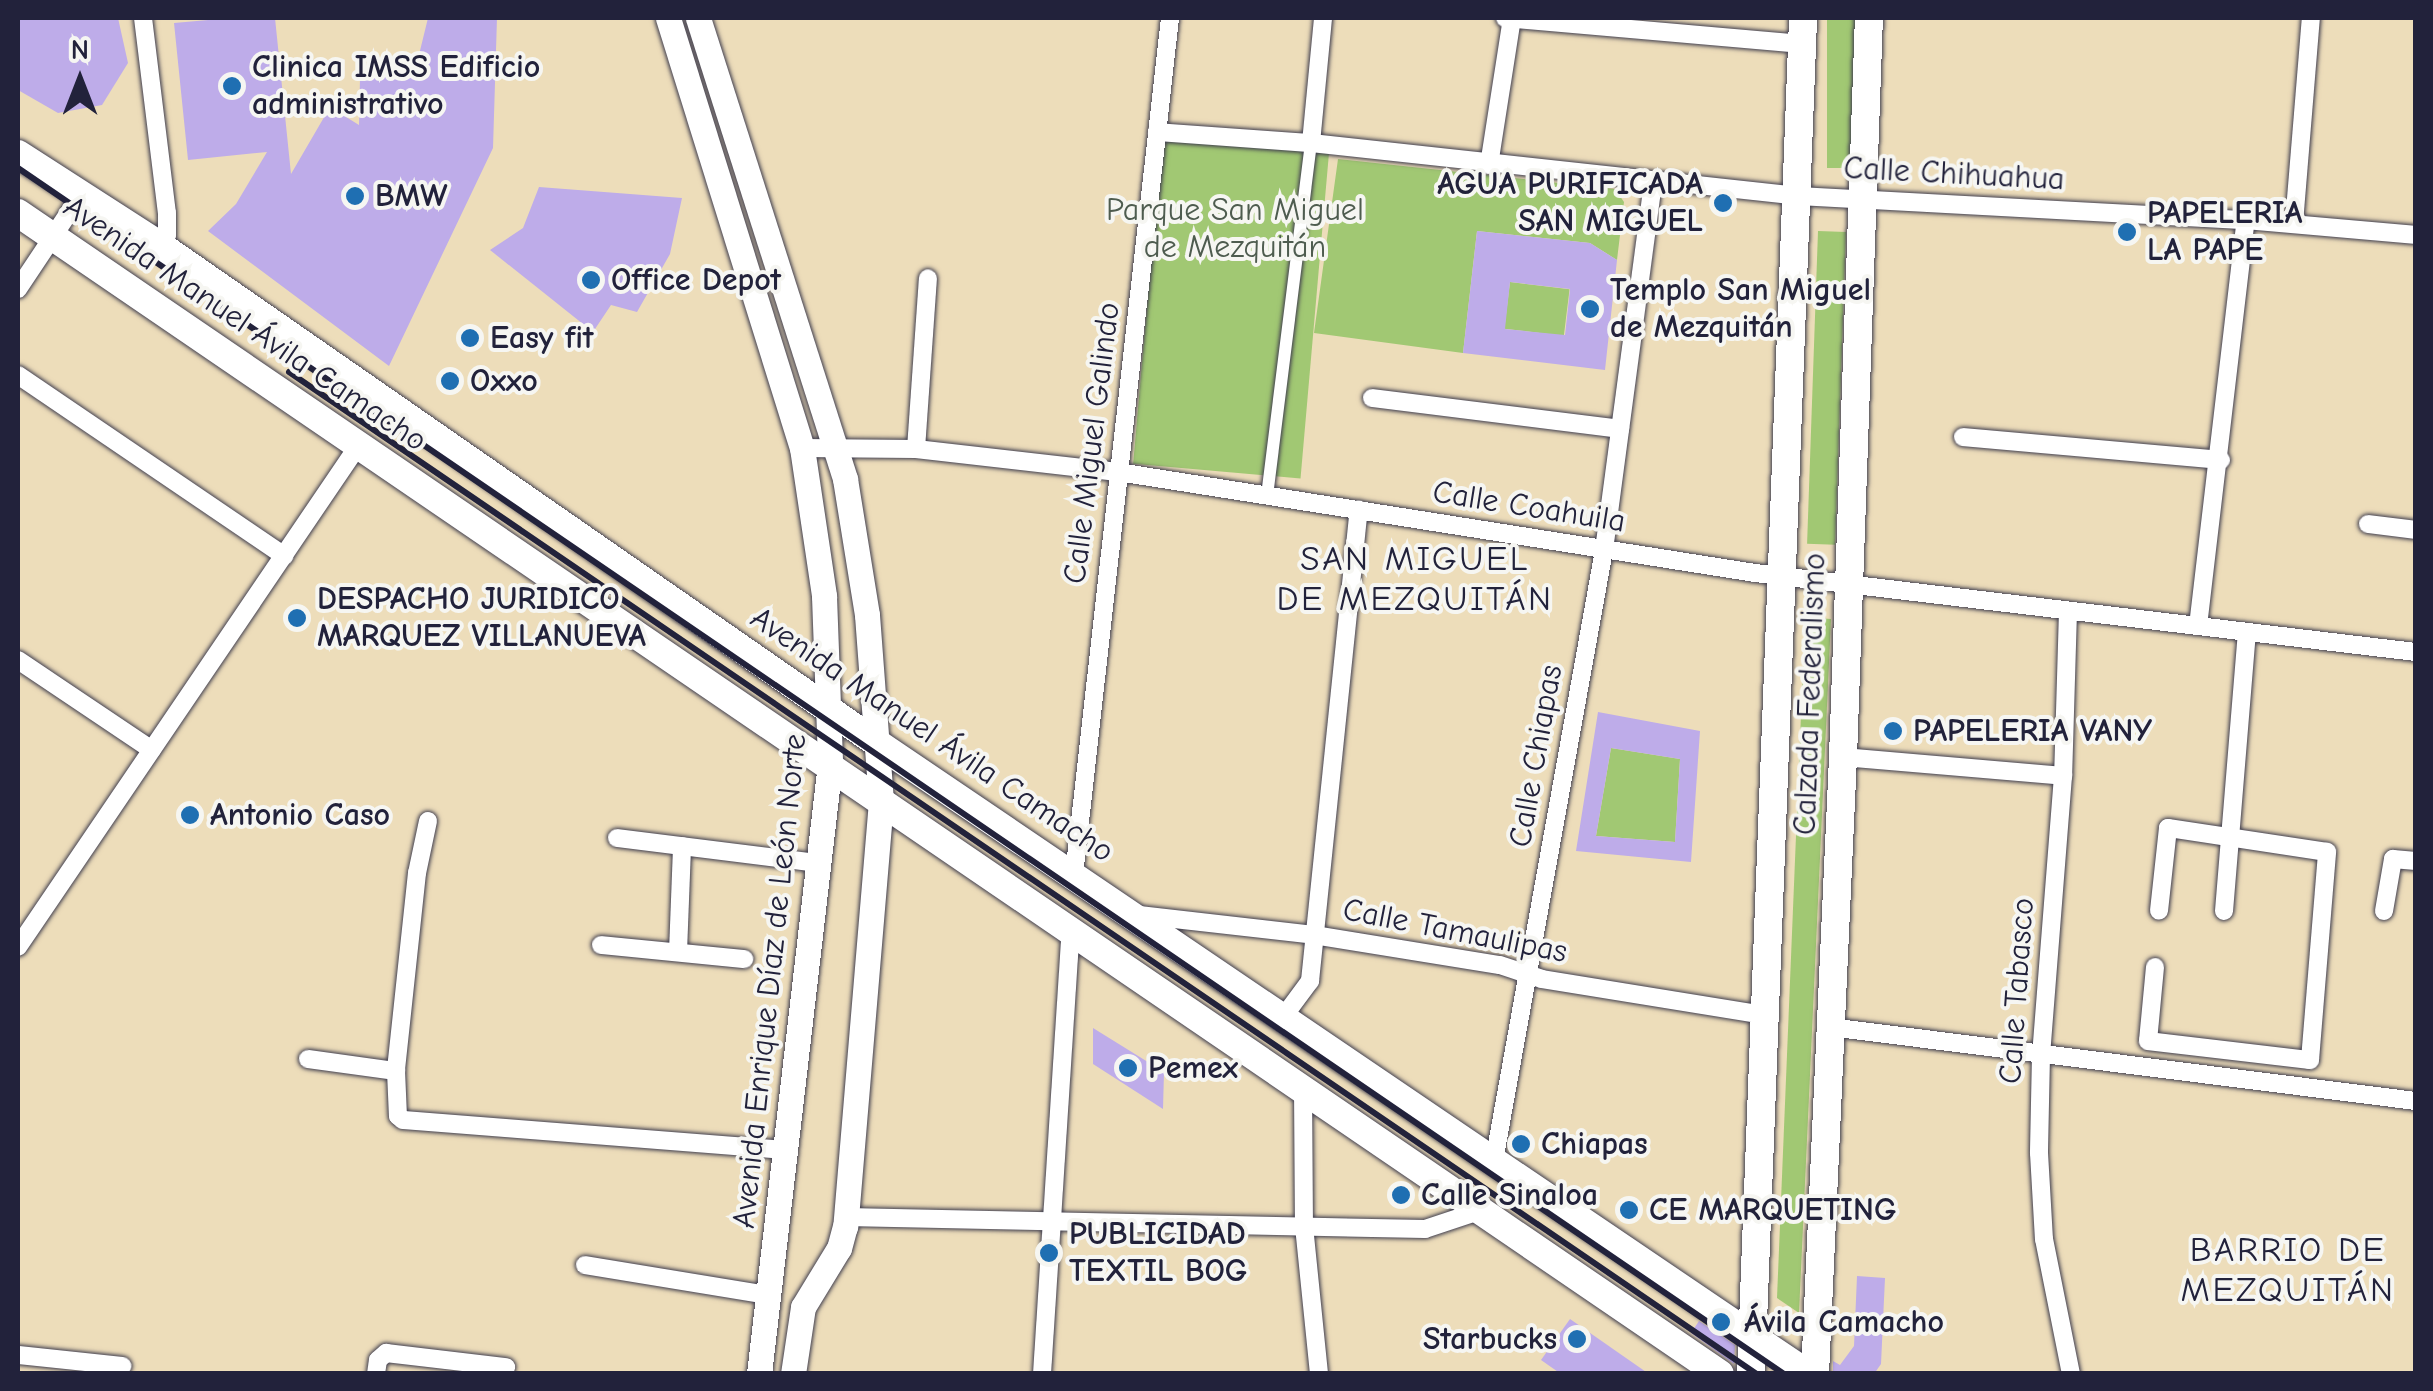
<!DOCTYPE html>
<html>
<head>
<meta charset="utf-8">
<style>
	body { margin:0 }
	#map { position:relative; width:2433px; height:1391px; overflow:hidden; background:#edddba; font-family:"Comic Neue",sans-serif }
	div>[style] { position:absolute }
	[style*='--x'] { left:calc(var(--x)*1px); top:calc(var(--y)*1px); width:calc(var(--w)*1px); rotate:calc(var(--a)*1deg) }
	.green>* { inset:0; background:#a1c873; transform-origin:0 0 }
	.building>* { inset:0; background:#beace9 }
	.roads { filter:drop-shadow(0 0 2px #403e4e) drop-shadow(0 0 2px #403e4e) }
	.pedestrian>* { height:12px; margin:-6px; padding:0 6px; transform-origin:6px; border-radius:6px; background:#fff }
	.minor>* { height:18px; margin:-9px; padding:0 9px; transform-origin:9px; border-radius:9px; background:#fff }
	.secondary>* { height:25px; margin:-12.5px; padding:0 12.5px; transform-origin:12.5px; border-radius:12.5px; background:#fff }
	.primary>* { height:28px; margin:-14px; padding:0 14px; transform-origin:14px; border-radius:14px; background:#fff }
	.rail>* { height:6px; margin:-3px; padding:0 3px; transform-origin:3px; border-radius:3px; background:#22223b }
	.dots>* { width:28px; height:28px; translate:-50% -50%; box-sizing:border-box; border:5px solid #f6f6f2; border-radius:50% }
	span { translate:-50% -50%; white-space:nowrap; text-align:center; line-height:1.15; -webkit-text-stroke:8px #f6f6f2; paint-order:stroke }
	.poi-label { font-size:32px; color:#22223b; font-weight:700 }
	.left { translate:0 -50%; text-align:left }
	.right { translate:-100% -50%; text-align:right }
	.street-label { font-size:32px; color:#22223b }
	.park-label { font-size:32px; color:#4e5c4f }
	.neighbourhood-label { font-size:35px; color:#22223b; letter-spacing:2.5px }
	.frame { position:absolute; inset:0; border:20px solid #22223b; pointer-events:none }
	.north { position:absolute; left:30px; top:30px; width:100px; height:100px; -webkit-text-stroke:8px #f6f6f2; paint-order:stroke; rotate:0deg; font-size:28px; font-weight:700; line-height:40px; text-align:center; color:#22223b }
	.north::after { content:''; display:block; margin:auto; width:35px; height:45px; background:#22223b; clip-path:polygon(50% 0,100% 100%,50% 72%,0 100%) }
</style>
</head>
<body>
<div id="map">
	<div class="green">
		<div style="left:1827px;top:18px;width:29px;height:150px"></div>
		<div style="left:1162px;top:134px;width:168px;height:331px;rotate:5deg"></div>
		<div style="clip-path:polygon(1338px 159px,1615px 189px,1624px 202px,1617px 260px,1590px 243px,1477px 231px,1463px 353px,1314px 333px)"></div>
		<div style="left:1818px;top:231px;width:28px;height:313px;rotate:2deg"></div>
		<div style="left:1510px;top:282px;width:60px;height:47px;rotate:7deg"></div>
		<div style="clip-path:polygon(1805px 617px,1831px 619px,1799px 1313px,1777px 1298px)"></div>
		<div style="clip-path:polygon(1611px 748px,1680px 759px,1675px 842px,1596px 836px)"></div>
	</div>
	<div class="building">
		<div style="clip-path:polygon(18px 18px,118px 18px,128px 63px,102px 105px,58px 113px,18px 90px)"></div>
		<div style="clip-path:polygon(231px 18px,275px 18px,291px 174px,330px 107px,359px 125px,360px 78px,416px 67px,428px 18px,497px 18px,493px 148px,389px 366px,208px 231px,236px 204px,267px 152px,188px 160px,174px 23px)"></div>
		<div style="clip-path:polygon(539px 187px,682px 198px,670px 254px,637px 312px,611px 305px,593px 332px,490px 250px,523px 228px)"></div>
		<div style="clip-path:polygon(evenodd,1477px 231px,1590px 243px,1617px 260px,1605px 370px,1463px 353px,1477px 231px,1510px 282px,1570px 289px,1565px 335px,1505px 329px,1510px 282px)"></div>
		<div style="clip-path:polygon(evenodd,1598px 712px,1700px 731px,1691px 862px,1576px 851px,1598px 712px,1611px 748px,1680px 759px,1675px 842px,1596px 836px,1611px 748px)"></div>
		<div style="clip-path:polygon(1093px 1028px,1164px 1072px,1163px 1109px,1093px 1064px)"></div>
		<div style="clip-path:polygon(1857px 1276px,1885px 1278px,1881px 1364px,1874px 1374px,1833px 1374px,1833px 1361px,1840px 1365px,1854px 1346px)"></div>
		<div style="clip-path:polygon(1570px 1319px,1649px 1374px,1561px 1374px,1541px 1360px)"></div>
		<div style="clip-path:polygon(1699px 1321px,1735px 1345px,1734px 1364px,1691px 1333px)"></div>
	</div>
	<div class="roads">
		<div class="pedestrian">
			<div style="--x:1267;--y:496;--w:356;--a:-82.9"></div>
		</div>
		<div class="minor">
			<div style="--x:143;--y:18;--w:196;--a:83"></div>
			<div style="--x:167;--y:213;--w:22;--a:90"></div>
			<div style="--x:167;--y:235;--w:13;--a:119"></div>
			<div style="--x:1505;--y:18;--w:298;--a:5"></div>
			<div style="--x:1157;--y:132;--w:154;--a:4.1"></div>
			<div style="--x:1311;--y:143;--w:490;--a:6.2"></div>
			<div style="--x:1798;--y:196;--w:449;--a:3.1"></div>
			<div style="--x:2246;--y:220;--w:171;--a:5"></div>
			<div style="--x:1311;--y:143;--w:126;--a:-84.5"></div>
			<div style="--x:1489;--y:165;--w:149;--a:-81.1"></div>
			<div style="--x:2294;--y:223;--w:206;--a:-85.3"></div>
			<div style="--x:18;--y:289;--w:112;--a:-56.3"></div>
			<div style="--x:18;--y:375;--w:322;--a:34.2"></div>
			<div style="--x:1372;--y:398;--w:250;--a:7.1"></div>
			<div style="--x:1963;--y:437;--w:259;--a:5.1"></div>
			<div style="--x:802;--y:448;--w:114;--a:0.5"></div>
			<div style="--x:916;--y:449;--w:203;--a:6.5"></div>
			<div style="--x:1118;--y:472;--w:645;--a:9.01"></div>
			<div style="--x:1755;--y:573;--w:666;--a:6.82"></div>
			<div style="--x:916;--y:449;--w:171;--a:-86"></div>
			<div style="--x:2368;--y:524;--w:48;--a:7.1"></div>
			<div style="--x:2068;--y:611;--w:165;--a:91.7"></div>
			<div style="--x:2063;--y:776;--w:280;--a:94.5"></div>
			<div style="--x:2041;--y:1055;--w:98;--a:91.2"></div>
			<div style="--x:2039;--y:1153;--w:86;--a:86.7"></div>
			<div style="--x:2044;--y:1239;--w:138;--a:78.7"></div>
			<div style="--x:2198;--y:626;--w:409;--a:-83.3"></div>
			<div style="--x:18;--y:660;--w:161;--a:33.9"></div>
			<div style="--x:1843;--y:757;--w:221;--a:4.9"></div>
			<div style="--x:428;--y:821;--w:53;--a:101.9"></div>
			<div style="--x:417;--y:873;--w:199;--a:96.1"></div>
			<div style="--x:396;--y:1071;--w:45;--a:87.5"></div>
			<div style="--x:398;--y:1116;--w:6;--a:39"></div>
			<div style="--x:403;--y:1120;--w:384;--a:4.5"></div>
			<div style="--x:617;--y:838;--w:204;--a:7.1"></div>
			<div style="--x:1074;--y:875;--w:862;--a:-83.61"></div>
			<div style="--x:2224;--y:911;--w:280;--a:-85.3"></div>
			<div style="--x:2384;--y:911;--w:53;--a:-80.2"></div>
			<div style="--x:2393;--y:859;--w:23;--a:5"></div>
			<div style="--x:1139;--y:915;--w:176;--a:6.5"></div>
			<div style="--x:1314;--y:935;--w:188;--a:9.2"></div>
			<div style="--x:1500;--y:965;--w:44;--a:18.4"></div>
			<div style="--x:1542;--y:979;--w:226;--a:9.2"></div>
			<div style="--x:601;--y:945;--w:144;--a:5.6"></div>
			<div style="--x:18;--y:947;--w:609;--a:-55.84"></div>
			<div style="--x:678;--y:952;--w:106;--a:-87.8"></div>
			<div style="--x:2155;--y:967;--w:74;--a:95.4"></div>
			<div style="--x:2148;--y:1041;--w:163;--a:6.7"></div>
			<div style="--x:2310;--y:1060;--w:209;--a:-85.3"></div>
			<div style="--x:2327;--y:852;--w:161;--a:-171.4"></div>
			<div style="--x:2168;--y:828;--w:83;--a:96.2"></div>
			<div style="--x:1284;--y:1016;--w:44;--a:-53.4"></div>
			<div style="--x:1310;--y:981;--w:474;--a:-84.1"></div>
			<div style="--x:1830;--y:1027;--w:591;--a:7.2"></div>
			<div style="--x:308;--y:1059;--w:89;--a:7.8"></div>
			<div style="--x:1303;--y:1087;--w:139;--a:89.6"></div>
			<div style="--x:1304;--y:1226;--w:149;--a:84.2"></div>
			<div style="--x:1494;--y:1161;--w:621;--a:-79.79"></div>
			<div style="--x:1604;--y:550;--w:370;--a:-82.4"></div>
			<div style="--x:846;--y:1217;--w:579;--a:1.19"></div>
			<div style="--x:1425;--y:1229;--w:57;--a:-18.4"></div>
			<div style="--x:585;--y:1265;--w:186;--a:9.3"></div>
			<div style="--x:18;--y:1355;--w:105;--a:6"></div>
			<div style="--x:376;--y:1374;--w:14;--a:-82"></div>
			<div style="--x:378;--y:1360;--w:11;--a:-41"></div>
			<div style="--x:386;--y:1353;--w:121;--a:6.7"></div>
			<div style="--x:1042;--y:1374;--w:447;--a:-86.3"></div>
		</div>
		<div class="secondary">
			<div style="--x:668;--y:18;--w:450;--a:72.7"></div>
			<div style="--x:802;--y:448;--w:150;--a:81.5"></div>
			<div style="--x:824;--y:596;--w:167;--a:87.9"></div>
			<div style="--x:830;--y:763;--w:615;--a:96.63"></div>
			<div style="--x:698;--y:18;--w:484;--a:72.3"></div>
			<div style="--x:845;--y:479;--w:138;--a:80.8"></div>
			<div style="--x:867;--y:615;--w:187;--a:85.7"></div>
			<div style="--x:881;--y:801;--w:427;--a:94.8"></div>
			<div style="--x:845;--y:1226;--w:23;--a:105"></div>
			<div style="--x:839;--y:1248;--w:69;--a:121.4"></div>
			<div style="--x:803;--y:1307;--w:68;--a:98.5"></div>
		</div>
		<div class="primary">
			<div style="--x:18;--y:154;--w:170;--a:32.8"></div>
			<div style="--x:161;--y:246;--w:872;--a:34.77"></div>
			<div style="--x:877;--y:743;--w:1125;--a:34.13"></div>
			<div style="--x:18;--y:213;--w:2060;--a:34.3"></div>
			<div style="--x:1751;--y:1374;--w:1357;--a:-87.8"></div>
			<div style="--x:1815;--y:1374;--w:618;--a:-87.4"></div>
			<div style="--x:1843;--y:757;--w:739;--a:-87.99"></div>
		</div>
	</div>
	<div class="rail">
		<div style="--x:18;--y:168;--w:2139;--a:34.33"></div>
		<div style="--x:289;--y:372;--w:1777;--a:34.32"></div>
	</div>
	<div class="dots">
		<div style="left:232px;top:86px;background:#1f6fb2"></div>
		<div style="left:355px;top:196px;background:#1f6fb2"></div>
		<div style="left:1723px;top:203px;background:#1f6fb2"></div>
		<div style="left:2127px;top:232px;background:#1f6fb2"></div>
		<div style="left:591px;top:280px;background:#1f6fb2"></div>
		<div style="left:1590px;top:309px;background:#1f6fb2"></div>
		<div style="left:470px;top:338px;background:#1f6fb2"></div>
		<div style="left:450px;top:381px;background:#1f6fb2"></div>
		<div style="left:297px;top:618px;background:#1f6fb2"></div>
		<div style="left:1893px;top:731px;background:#1f6fb2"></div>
		<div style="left:190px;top:815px;background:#1f6fb2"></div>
		<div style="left:1128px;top:1068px;background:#1f6fb2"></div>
		<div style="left:1521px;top:1144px;background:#1f6fb2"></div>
		<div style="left:1401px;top:1195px;background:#1f6fb2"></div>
		<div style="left:1629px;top:1210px;background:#1f6fb2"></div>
		<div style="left:1049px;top:1253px;background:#1f6fb2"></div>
		<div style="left:1721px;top:1322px;background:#1f6fb2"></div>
		<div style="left:1577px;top:1339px;background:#1f6fb2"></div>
	</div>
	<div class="poi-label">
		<span class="left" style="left:252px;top:86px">Clinica IMSS Edificio<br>administrativo</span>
		<span class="right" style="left:1703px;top:203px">AGUA PURIFICADA<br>SAN MIGUEL</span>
		<span class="left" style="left:375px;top:196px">BMW</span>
		<span class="left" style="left:2147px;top:232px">PAPELERIA<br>LA PAPE</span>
		<span class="left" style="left:611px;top:280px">Office Depot</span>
		<span class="left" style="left:1610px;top:309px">Templo San Miguel<br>de Mezquitán</span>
		<span class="left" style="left:490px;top:338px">Easy fit</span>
		<span class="left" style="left:470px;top:381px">Oxxo</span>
		<span class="left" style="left:317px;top:618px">DESPACHO JURIDICO<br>MARQUEZ VILLANUEVA</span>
		<span class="left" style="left:1913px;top:731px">PAPELERIA VANY</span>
		<span class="left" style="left:210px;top:815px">Antonio Caso</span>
		<span class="left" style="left:1148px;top:1068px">Pemex</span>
		<span class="left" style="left:1541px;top:1144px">Chiapas</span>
		<span class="left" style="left:1421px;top:1195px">Calle Sinaloa</span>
		<span class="left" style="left:1649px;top:1210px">CE MARQUETING</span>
		<span class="left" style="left:1069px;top:1253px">PUBLICIDAD<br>TEXTIL BOG</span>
		<span class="left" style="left:1744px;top:1322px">Ávila Camacho</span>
		<span class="right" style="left:1557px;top:1339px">Starbucks</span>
	</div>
	<div class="street-label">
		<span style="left:1954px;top:174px;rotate:3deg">Calle Chihuahua</span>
		<span style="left:245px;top:324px;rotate:34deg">Avenida Manuel Ávila Camacho</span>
		<span style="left:1092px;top:443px;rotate:-83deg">Calle Miguel Galindo</span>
		<span style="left:1529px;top:507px;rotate:9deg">Calle Coahuila</span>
		<span style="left:1810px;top:694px;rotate:-88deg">Calzada Federalismo</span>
		<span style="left:932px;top:735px;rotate:34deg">Avenida Manuel Ávila Camacho</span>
		<span style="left:1536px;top:756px;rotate:-80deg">Calle Chiapas</span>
		<span style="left:1455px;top:931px;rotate:11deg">Calle Tamaulipas</span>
		<span style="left:770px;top:981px;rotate:-84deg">Avenida Enrique Díaz de León Norte</span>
		<span style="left:2017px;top:991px;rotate:-86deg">Calle Tabasco</span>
	</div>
	<div class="park-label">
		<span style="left:1235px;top:229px">Parque San Miguel<br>de Mezquitán</span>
	</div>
	<div class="neighbourhood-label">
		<span style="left:1415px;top:579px">SAN MIGUEL<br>DE MEZQUITÁN</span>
		<span style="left:2288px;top:1270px">BARRIO DE<br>MEZQUITÁN</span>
	</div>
	<div class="frame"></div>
	<div class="north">N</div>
</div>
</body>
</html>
